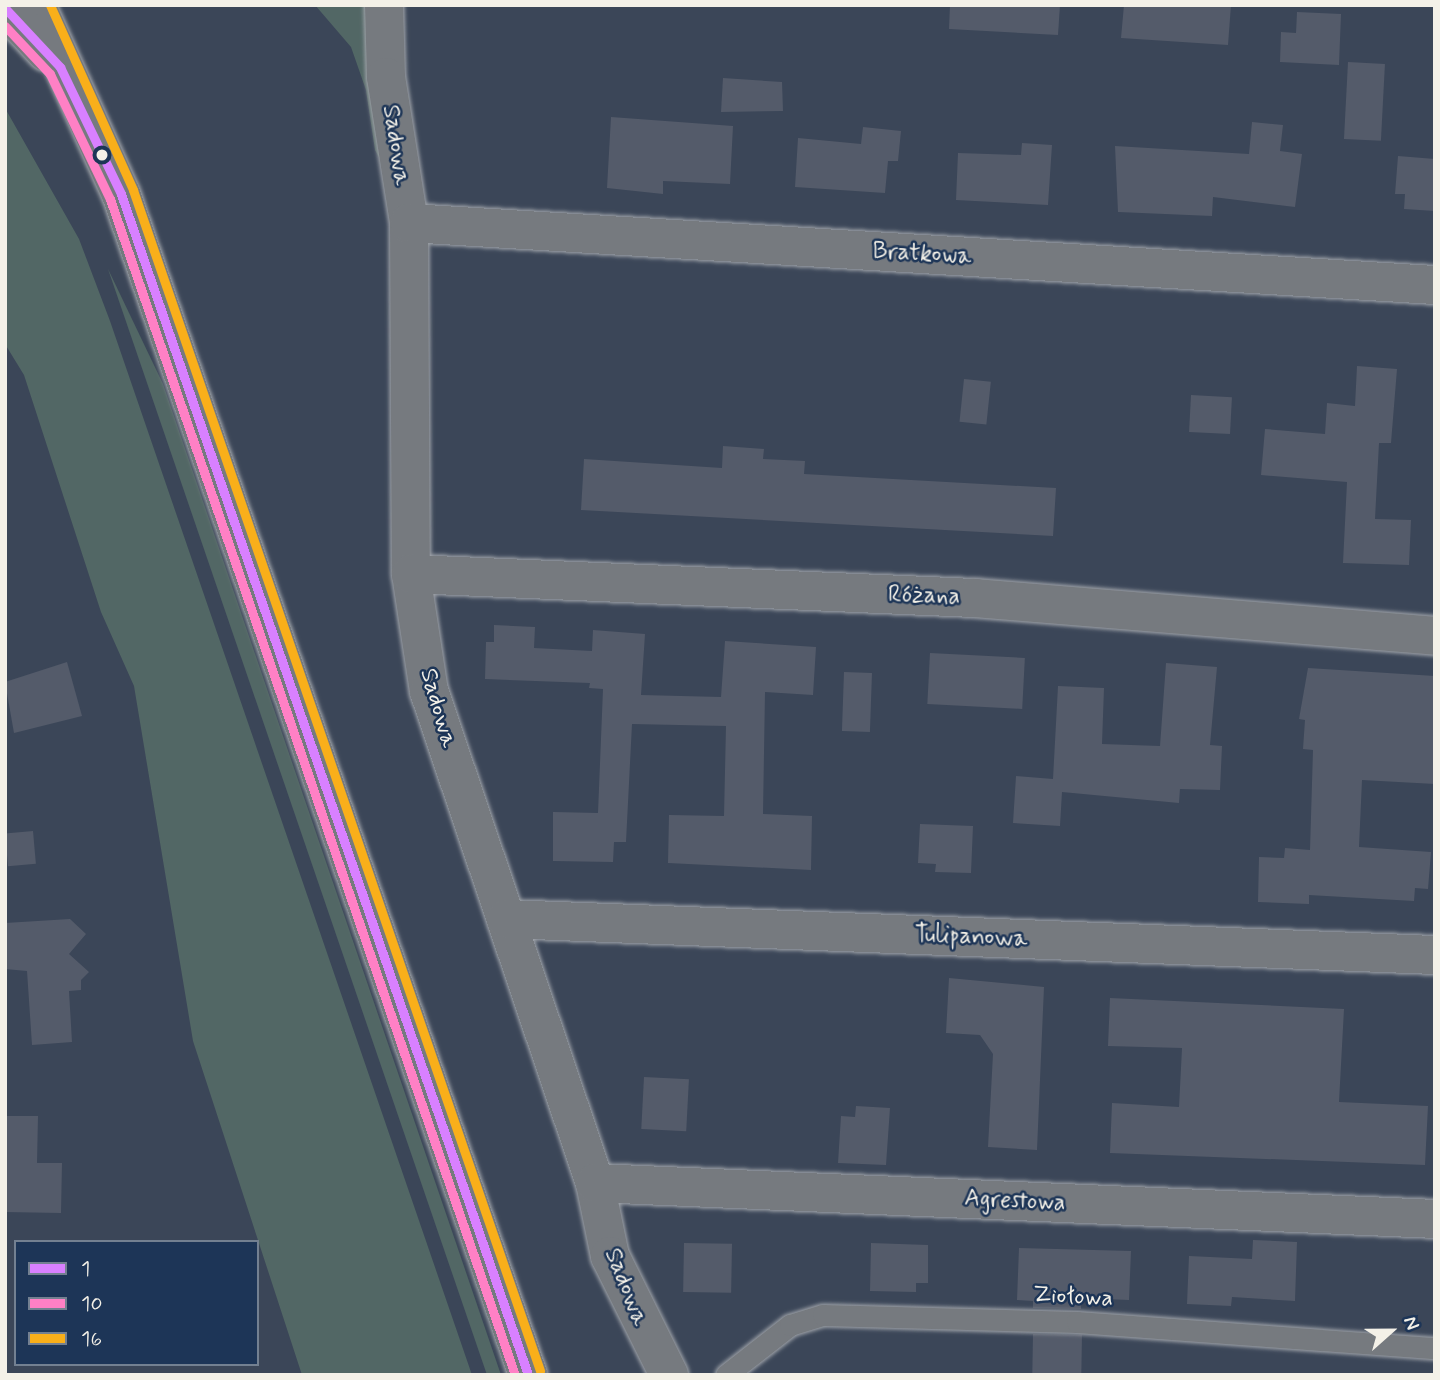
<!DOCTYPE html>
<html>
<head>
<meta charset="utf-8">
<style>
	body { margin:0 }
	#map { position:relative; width:1440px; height:1380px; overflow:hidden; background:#3b4658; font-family:Mynerve,sans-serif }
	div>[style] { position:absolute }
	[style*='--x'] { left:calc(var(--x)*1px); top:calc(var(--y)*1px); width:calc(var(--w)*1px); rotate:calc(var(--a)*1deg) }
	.green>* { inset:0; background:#526765 }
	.building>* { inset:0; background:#545b6a; transform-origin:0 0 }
	.roads { filter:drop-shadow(0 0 2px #9fa3a9) drop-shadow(0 0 2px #9fa3a9) }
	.service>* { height:21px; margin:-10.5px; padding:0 10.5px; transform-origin:10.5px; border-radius:10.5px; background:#767a7f }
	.minor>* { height:38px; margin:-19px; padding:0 19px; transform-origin:19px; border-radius:19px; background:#767a7f }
	.secondary>* { height:38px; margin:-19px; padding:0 19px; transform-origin:19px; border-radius:19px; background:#767a7f }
	.bus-1>* { height:9px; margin:-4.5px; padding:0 4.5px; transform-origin:4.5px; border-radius:4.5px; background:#d880ff }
	.bus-2>* { height:9px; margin:-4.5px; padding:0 4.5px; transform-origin:4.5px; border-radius:4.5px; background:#ff80c5 }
	.bus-3>* { height:9px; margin:-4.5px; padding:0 4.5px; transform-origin:4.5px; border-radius:4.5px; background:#f9af1a }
	.dots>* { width:19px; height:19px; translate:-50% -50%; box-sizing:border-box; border:4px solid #1d3557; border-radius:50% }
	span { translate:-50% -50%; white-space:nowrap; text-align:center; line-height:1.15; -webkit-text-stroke:5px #1d3557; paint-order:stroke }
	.street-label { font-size:24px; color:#f4f1e8 }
	.frame { position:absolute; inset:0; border:7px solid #f4f1e8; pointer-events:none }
	.legend { position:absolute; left:14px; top:1240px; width:245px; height:126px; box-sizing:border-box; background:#1d3557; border:2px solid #738091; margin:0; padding:9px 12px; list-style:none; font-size:21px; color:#f4f1e8 }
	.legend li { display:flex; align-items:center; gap:14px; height:35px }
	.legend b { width:35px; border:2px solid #738091 }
	.north { position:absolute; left:1356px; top:1296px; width:70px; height:70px; -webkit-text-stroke:5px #1d3557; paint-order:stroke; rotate:69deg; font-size:19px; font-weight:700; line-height:28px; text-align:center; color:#f4f1e8 }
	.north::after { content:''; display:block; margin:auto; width:24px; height:32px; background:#f4f1e8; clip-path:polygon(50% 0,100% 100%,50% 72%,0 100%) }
</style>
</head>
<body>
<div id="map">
	<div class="green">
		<div style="clip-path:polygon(315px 5px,374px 5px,392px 181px,375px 150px,366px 90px,351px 47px)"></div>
		<div style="clip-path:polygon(5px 108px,79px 239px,110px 321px,472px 1375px,302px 1375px,193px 1041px,134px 686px,101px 612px,24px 375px,5px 344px)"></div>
		<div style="clip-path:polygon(108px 269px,163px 384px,501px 1375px,487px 1375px)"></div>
	</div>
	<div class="building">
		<div style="clip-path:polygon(950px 5px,1060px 5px,1058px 35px,949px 29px)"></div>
		<div style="clip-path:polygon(1124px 5px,1231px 5px,1228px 45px,1121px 38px)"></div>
		<div style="clip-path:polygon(1297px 12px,1341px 14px,1339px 65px,1280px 62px,1281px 32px,1296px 33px)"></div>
		<div style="left:1348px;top:62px;width:37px;height:77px;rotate:3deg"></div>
		<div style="clip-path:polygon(723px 78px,782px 82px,783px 111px,721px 112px)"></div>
		<div style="clip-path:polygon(611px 117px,733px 126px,730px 184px,663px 181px,663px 194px,607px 188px)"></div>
		<div style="clip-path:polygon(1252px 122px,1283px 125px,1280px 151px,1302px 154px,1295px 207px,1213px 197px,1212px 216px,1118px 212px,1115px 146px,1249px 154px)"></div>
		<div style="clip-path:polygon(863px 127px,901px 131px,898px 161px,888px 161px,885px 193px,795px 187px,798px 138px,861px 144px)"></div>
		<div style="clip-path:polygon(1022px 143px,1052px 145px,1048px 205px,956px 200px,958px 153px,1021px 155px)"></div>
		<div style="clip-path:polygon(1398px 156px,1435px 159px,1435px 211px,1404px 209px,1405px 194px,1395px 194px)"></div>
		<div style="clip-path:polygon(1357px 366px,1397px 369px,1391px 443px,1379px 443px,1375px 519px,1411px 520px,1409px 565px,1343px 563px,1347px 482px,1261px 475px,1265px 429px,1325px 434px,1327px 403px,1355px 406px)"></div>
		<div style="left:964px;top:379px;width:27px;height:43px;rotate:6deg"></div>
		<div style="left:1191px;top:395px;width:41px;height:37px;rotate:3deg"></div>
		<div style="clip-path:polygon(723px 446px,764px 449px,763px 459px,805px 461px,804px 474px,1056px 488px,1053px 536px,581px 510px,584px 459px,722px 468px)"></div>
		<div style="clip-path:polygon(494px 625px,535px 627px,534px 648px,592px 651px,593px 630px,645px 634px,641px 695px,721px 697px,725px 641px,816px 647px,813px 695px,765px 692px,763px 814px,812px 816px,811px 870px,668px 863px,669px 815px,724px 816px,726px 726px,632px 724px,626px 842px,614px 842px,613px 862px,553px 861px,553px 812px,598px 813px,603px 689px,589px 688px,590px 683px,485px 679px,486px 642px,494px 642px)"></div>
		<div style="left:930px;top:653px;width:95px;height:51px;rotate:3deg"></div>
		<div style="clip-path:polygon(67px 662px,82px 716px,14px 733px,5px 682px)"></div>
		<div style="clip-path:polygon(1166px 663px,1217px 667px,1210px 745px,1222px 746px,1220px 790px,1180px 789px,1179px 803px,1062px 792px,1060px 826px,1013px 823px,1016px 776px,1053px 779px,1058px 686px,1104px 688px,1102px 744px,1160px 746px)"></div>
		<div style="clip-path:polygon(1308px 668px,1435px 676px,1435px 784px,1362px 780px,1359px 847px,1431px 852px,1428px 889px,1415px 888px,1414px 901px,1309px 895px,1309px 904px,1258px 902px,1259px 857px,1284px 858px,1285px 848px,1310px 850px,1313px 750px,1303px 749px,1305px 720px,1299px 719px)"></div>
		<div style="left:844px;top:672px;width:28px;height:59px;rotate:2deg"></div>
		<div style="clip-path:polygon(920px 824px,973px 826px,971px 873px,935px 872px,936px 864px,918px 863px)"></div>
		<div style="left:33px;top:831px;width:33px;height:28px;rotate:85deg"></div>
		<div style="clip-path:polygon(70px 919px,86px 934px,69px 954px,89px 972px,81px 980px,81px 990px,69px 991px,72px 1042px,32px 1045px,27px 971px,5px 969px,5px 923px)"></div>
		<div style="clip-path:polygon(949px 978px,1044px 987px,1037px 1150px,988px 1147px,993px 1054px,980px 1035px,946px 1033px)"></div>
		<div style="clip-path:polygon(1110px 998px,1344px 1009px,1339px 1102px,1428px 1106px,1425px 1165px,1110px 1153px,1112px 1103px,1179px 1107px,1182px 1048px,1108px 1046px)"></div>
		<div style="left:644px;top:1077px;width:45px;height:52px;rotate:3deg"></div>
		<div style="clip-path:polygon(856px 1106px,890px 1108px,886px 1165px,838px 1163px,841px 1116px,855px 1117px)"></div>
		<div style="clip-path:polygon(5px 1116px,38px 1116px,37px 1163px,62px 1163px,61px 1213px,5px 1212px)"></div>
		<div style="clip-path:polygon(1253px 1240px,1297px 1242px,1295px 1301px,1232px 1297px,1231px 1306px,1187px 1304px,1189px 1256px,1252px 1259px)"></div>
		<div style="left:684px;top:1243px;width:48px;height:49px;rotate:1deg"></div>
		<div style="clip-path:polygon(871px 1243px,928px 1245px,928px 1283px,916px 1283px,916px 1292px,870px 1291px)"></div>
		<div style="clip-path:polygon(1019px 1248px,1131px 1251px,1129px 1300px,1081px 1298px,1081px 1309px,1033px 1308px,1033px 1301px,1017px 1300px)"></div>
		<div style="left:1033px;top:1334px;width:49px;height:41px;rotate:1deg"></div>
	</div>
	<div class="roads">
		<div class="service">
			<div style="--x:726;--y:1375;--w:81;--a:-38"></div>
			<div style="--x:790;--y:1325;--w:34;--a:-17"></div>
			<div style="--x:823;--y:1315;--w:254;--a:1.6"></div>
			<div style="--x:1077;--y:1322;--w:359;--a:4.2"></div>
		</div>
		<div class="minor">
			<div style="--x:384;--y:5;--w:72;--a:88.4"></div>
			<div style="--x:386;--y:77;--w:148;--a:81"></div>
			<div style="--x:409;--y:223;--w:351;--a:89.7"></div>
			<div style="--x:411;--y:574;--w:118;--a:81.3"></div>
			<div style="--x:429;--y:691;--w:519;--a:71.36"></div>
			<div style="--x:595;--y:1183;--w:75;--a:78.4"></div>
			<div style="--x:610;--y:1256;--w:133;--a:63.6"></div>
			<div style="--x:409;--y:223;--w:1028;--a:3.46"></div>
			<div style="--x:411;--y:574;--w:565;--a:2.44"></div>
			<div style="--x:975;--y:598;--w:462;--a:4.7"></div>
			<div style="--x:506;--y:919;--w:930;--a:2.22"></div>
			<div style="--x:595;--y:1183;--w:841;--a:2.45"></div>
		</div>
		<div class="secondary">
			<div style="--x:36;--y:5;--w:207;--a:65.8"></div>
			<div style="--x:121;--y:194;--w:1249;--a:70.98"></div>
			<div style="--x:5;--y:8;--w:60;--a:47"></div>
		</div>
	</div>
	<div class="bus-1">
		<div style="--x:5;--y:8;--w:81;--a:47"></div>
		<div style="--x:60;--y:67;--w:141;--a:64.3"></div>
		<div style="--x:121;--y:194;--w:1249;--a:70.98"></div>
	</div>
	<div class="bus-2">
		<div style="--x:5;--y:26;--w:66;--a:46.8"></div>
		<div style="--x:50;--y:74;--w:139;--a:64.4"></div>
		<div style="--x:110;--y:199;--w:1244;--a:71"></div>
	</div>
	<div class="bus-3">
		<div style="--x:50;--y:5;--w:203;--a:65.8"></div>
		<div style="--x:133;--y:190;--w:1249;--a:70.98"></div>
	</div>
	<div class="dots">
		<div style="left:102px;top:155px;background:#f4f1e8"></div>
	</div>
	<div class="street-label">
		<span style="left:396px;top:145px;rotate:81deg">Sadowa</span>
		<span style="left:922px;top:254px;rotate:3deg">Bratkowa</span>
		<span style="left:924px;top:596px;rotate:2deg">Różana</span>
		<span style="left:438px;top:708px;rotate:74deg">Sadowa</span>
		<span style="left:971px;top:937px;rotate:2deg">Tulipanowa</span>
		<span style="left:1015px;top:1201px;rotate:3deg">Agrestowa</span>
		<span style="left:626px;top:1287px;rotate:68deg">Sadowa</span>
		<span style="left:1073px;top:1297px;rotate:3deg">Ziołowa</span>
	</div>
	<div class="frame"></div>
	<ul class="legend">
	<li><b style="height:9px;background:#d880ff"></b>1</li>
	<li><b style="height:9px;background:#ff80c5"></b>10</li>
	<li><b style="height:9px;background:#f9af1a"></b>16</li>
	</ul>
	<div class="north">N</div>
</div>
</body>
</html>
